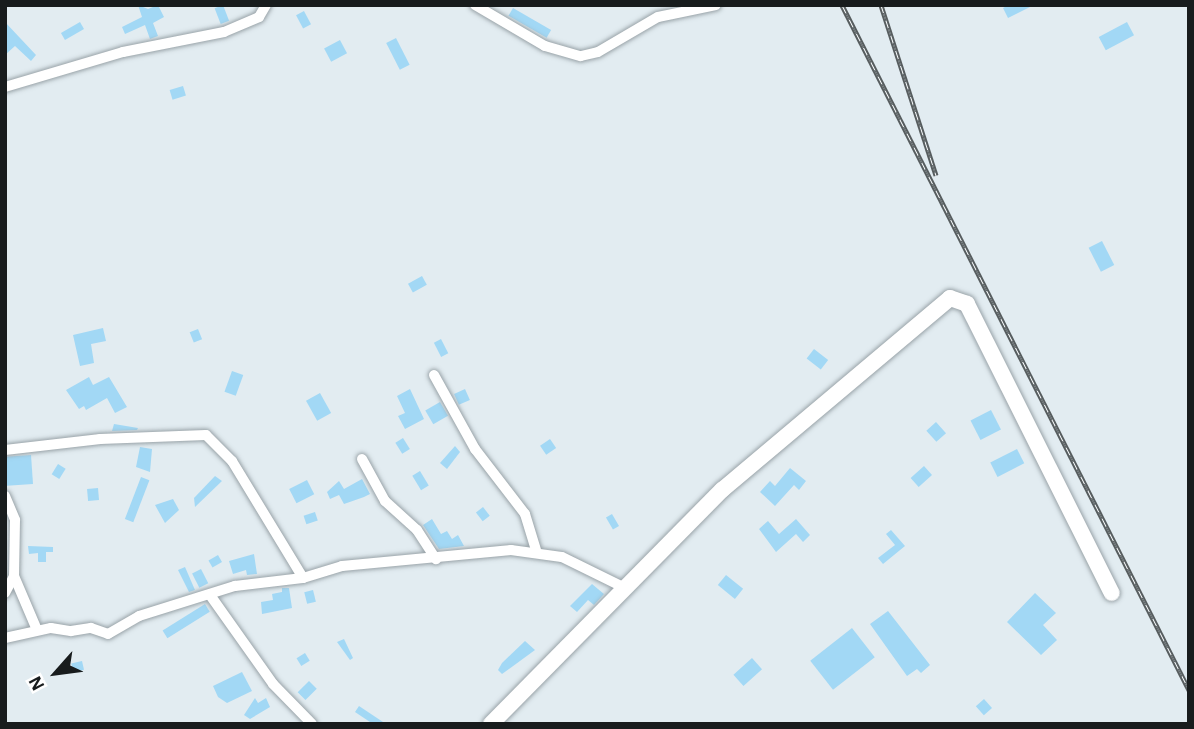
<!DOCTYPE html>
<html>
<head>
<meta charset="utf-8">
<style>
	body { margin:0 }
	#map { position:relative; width:1194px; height:729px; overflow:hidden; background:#e2ecf1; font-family:"Alegreya Sans",sans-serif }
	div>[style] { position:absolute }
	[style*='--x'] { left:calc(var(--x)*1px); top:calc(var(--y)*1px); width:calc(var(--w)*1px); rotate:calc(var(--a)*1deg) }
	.building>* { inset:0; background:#a2d8f5; transform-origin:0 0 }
	.roads { filter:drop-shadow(0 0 2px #99a3a8) drop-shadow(0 0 2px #99a3a8) }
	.street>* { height:10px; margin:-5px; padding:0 5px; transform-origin:5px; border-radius:5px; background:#fff }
	.secondary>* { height:16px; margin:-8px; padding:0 8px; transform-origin:8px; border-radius:8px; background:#fff }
	.rail>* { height:5px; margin-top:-2.5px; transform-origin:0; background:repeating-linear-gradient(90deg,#fff 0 8px,#575d5f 0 16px); box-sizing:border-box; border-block:2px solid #575d5f }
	span { translate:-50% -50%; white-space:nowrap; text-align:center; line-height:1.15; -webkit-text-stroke:6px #fff; paint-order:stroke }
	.frame { position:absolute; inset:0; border:7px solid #181c1d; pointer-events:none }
	.north { position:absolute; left:21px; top:638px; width:70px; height:70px; -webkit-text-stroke:5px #fff; paint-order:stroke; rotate:242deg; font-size:19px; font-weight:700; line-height:28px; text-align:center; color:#181c1d }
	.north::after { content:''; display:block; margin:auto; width:24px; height:32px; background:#181c1d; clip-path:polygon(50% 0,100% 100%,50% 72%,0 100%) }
</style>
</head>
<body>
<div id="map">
	<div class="building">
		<div style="clip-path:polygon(138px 5px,148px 9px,158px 5px,164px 17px,153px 23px,158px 36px,150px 39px,145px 25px,125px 34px,122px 27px,142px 17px)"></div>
		<div style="left:223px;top:5px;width:17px;height:9px;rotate:69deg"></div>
		<div style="clip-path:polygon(1009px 5px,1034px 5px,1008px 18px,1003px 8px)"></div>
		<div style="left:513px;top:8px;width:44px;height:9px;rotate:30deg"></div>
		<div style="left:304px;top:11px;width:15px;height:9px;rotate:62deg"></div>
		<div style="clip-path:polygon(5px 22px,36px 55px,31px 61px,15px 46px,5px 55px)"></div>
		<div style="left:80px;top:22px;width:8px;height:22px;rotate:60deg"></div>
		<div style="left:1127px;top:22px;width:15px;height:32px;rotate:62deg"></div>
		<div style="left:396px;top:38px;width:30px;height:11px;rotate:63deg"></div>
		<div style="left:340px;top:40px;width:15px;height:18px;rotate:62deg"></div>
		<div style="left:183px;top:86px;width:10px;height:14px;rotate:73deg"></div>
		<div style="left:1102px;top:241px;width:27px;height:15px;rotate:63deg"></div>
		<div style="left:422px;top:276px;width:10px;height:16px;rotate:61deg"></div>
		<div style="clip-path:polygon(103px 328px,106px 341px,91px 344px,94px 363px,80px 366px,73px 335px)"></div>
		<div style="left:198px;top:329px;width:11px;height:9px;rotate:68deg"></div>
		<div style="left:441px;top:339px;width:16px;height:8px;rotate:63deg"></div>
		<div style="left:814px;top:349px;width:18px;height:12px;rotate:38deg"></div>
		<div style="left:232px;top:371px;width:12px;height:22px;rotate:20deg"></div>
		<div style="clip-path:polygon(89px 377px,93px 385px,109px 377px,127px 407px,115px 413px,107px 398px,86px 410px,84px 406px,79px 409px,66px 390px)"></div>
		<div style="clip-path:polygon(410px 389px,424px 419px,405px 429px,398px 416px,405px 413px,397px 396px)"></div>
		<div style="left:465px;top:389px;width:12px;height:12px;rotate:66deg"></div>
		<div style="left:320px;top:393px;width:23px;height:16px;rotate:61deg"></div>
		<div style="left:440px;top:402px;width:16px;height:17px;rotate:60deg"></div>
		<div style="left:991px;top:410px;width:22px;height:23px;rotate:63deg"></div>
		<div style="left:936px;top:422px;width:15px;height:13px;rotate:48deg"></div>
		<div style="clip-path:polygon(114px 424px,138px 428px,137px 430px,112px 431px)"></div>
		<div style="left:403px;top:438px;width:13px;height:9px;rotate:58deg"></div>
		<div style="left:550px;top:439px;width:11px;height:12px;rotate:56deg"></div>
		<div style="clip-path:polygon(455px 446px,460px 452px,447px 469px,440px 463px)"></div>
		<div style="clip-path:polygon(140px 447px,152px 449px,150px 472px,136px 467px)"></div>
		<div style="left:1017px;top:449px;width:16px;height:30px;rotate:63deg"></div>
		<div style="left:31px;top:455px;width:29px;height:26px;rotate:86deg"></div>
		<div style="left:58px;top:464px;width:9px;height:12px;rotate:32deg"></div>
		<div style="left:924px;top:466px;width:12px;height:18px;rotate:48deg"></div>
		<div style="clip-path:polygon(790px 468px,806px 481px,799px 490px,794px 485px,775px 506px,760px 492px,770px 481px,775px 486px)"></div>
		<div style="left:420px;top:471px;width:17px;height:9px;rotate:59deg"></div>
		<div style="clip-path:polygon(215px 476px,222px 481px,195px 507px,194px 498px)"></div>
		<div style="left:141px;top:477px;width:9px;height:45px;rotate:21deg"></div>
		<div style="clip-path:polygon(362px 479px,370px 494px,364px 497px,344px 504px,339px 495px,330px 499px,327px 492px,339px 481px,344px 489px)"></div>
		<div style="left:307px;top:480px;width:16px;height:20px;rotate:63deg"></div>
		<div style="left:98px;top:488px;width:12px;height:11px;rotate:85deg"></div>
		<div style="clip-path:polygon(173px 499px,179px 510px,165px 523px,155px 505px)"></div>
		<div style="left:483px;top:507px;width:11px;height:9px;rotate:52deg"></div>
		<div style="left:315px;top:512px;width:9px;height:12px;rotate:72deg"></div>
		<div style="left:612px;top:514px;width:14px;height:7px;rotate:60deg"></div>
		<div style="clip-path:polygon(432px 519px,441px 534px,447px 531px,452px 539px,458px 535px,464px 546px,439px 549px,423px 525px)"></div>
		<div style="clip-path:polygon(796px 519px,810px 535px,803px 542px,796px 534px,776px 552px,759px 529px,768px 521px,779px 534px)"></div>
		<div style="clip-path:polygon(891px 530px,905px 546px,883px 564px,878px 558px,895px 545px,886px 534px)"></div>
		<div style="clip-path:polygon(28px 546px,53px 547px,53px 552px,46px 552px,46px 562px,38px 562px,38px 553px,29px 554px)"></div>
		<div style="clip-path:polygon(254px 554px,257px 574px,247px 575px,246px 570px,233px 574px,229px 561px)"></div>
		<div style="left:218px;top:555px;width:8px;height:11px;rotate:60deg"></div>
		<div style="clip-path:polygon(185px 567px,195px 590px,189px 592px,178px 570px)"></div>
		<div style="left:201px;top:569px;width:16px;height:10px;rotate:63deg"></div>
		<div style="left:726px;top:575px;width:22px;height:13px;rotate:39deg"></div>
		<div style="clip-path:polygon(592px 584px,604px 594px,594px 605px,588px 600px,577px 612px,570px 606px)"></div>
		<div style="clip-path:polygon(282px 588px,289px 588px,292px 608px,262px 614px,261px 602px,273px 600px,272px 594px,282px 592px)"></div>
		<div style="left:313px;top:590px;width:12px;height:9px;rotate:76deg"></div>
		<div style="clip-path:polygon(1035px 593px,1056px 613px,1043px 625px,1057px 640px,1041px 655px,1007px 622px)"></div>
		<div style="left:205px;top:604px;width:9px;height:50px;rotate:58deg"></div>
		<div style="clip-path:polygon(888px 611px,930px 665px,921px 673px,917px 669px,907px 676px,870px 624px)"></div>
		<div style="left:852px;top:628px;width:37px;height:53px;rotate:52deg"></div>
		<div style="clip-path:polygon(344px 639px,353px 658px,350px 660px,337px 642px)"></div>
		<div style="clip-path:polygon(525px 641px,535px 650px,502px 674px,498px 670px,502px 663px)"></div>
		<div style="left:305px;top:653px;width:9px;height:10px;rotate:58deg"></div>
		<div style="left:752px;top:658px;width:15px;height:25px;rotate:48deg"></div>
		<div style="left:82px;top:661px;width:9px;height:11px;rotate:77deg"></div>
		<div style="clip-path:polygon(242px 672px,252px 691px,227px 703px,218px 697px,213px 686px)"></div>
		<div style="left:309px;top:681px;width:11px;height:16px;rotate:45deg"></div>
		<div style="clip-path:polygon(255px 698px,258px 703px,266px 698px,270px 707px,250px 719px,244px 715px)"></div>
		<div style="left:984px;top:699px;width:12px;height:11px;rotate:48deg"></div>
		<div style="clip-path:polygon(359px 706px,386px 724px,373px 724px,355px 712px)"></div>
	</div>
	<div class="roads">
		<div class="street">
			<div style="--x:475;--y:5;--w:81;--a:30.4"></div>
			<div style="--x:545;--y:46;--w:37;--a:16"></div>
			<div style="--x:581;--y:56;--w:17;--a:-13"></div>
			<div style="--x:598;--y:52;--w:69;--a:-30.3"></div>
			<div style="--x:658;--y:17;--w:59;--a:-11.7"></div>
			<div style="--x:5;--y:87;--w:123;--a:-16.5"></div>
			<div style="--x:123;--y:52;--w:103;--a:-11.2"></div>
			<div style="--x:224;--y:32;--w:38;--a:-23"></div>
			<div style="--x:259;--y:17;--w:14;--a:-60"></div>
			<div style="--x:434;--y:375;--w:85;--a:61"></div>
			<div style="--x:475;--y:449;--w:82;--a:52.4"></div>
			<div style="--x:525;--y:514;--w:39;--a:73"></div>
			<div style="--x:5;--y:450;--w:96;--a:-6.6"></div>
			<div style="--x:100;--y:439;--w:106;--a:-2.2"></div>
			<div style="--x:206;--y:435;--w:37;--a:45"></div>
			<div style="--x:232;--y:461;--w:137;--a:58.7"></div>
			<div style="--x:362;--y:459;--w:48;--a:61.3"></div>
			<div style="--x:385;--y:501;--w:43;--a:42.2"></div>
			<div style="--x:417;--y:530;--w:35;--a:57"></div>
			<div style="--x:5;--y:496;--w:26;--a:67"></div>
			<div style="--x:15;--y:520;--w:56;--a:91"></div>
			<div style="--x:14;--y:576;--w:59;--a:66.9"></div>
			<div style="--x:5;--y:593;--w:19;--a:-62"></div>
			<div style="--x:210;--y:595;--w:109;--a:54.7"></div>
			<div style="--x:273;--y:684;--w:56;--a:45.7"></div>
			<div style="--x:5;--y:638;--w:47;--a:-12.3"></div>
			<div style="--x:51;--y:628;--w:20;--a:9"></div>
			<div style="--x:71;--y:631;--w:20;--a:-9"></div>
			<div style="--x:91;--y:628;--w:18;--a:19"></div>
			<div style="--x:108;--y:634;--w:36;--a:-30"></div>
			<div style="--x:139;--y:616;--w:101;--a:-17.4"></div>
			<div style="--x:235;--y:586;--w:68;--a:-6.7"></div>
			<div style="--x:303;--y:578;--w:41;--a:-17.1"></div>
			<div style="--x:342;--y:566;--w:170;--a:-5.4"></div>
			<div style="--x:511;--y:550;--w:51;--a:7.8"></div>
			<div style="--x:562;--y:557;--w:72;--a:26.2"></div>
		</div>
		<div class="secondary">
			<div style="--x:491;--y:724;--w:329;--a:-45.4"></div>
			<div style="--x:722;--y:490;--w:298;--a:-40.1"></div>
			<div style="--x:950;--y:298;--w:18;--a:19"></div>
			<div style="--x:967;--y:304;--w:323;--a:63.4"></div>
		</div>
	</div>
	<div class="rail">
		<div style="--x:842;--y:5;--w:768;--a:63.13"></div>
		<div style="--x:881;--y:5;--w:179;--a:72.1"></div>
	</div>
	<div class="frame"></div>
	<div class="north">N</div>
</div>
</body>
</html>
